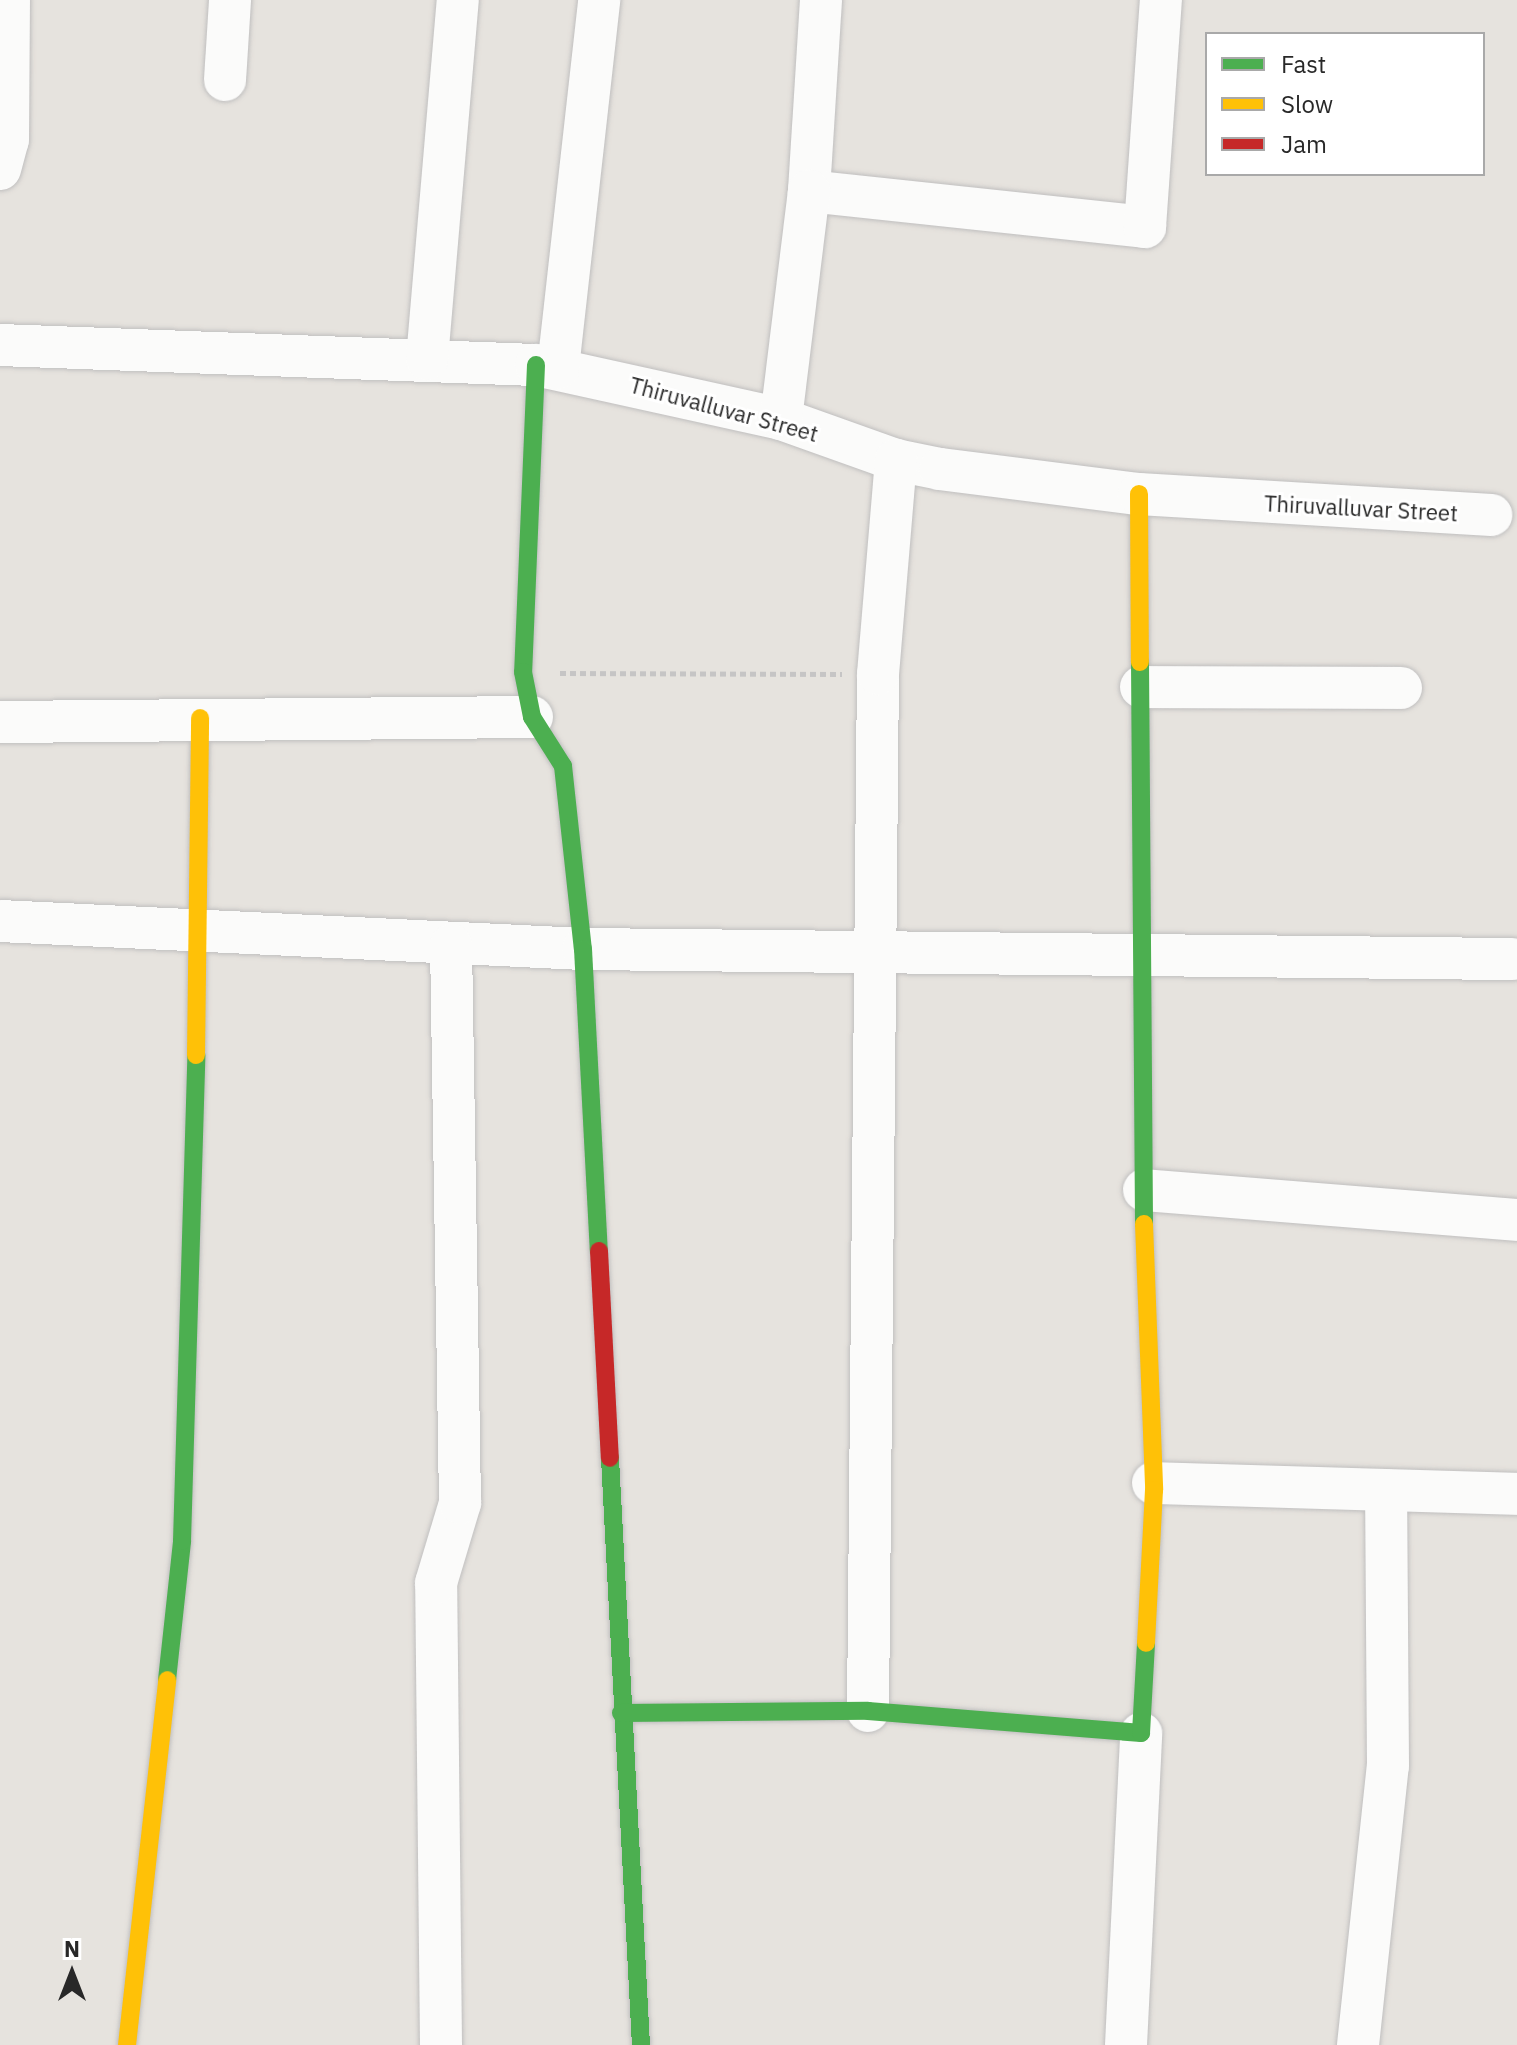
<!DOCTYPE html>
<html>
<head>
<meta charset="utf-8">
<style>
	body { margin:0 }
	#map { position:relative; width:1517px; height:2045px; overflow:hidden; background:#e6e3de; font-family:"IBM Plex Sans",sans-serif }
	div>[style] { position:absolute }
	[style*='--x'] { left:calc(var(--x)*1px); top:calc(var(--y)*1px); width:calc(var(--w)*1px); rotate:calc(var(--a)*1deg) }
	.path>* { height:5px; margin-top:-2.5px; transform-origin:0; background:repeating-linear-gradient(90deg,#c6c5c5 0 6px,transparent 0 10px) }
	.roads { filter:drop-shadow(0 0 2px #c0bfbf) drop-shadow(0 0 2px #c0bfbf) }
	.street>* { height:42px; margin:-21px; padding:0 21px; transform-origin:21px; border-radius:21px; background:#fbfbfa }
	.fast>* { height:18px; margin:-9px; padding:0 9px; transform-origin:9px; border-radius:9px; background:#4caf50 }
	.slow>* { height:18px; margin:-9px; padding:0 9px; transform-origin:9px; border-radius:9px; background:#ffc107 }
	.jam>* { height:18px; margin:-9px; padding:0 9px; transform-origin:9px; border-radius:9px; background:#c62828 }
	span { translate:-50% -50%; white-space:nowrap; text-align:center; line-height:1.15; -webkit-text-stroke:6px #fff; paint-order:stroke }
	.street-label { font-size:22px; color:#282828 }
	.legend { position:absolute; left:1205px; top:32px; width:280px; height:144px; box-sizing:border-box; background:#fff; border:2px solid #a9a9a9; margin:0; padding:10px 14px; list-style:none; font-size:24px; color:#282828 }
	.legend li { display:flex; align-items:center; gap:16px; height:40px }
	.legend b { width:40px; border:2px solid #a9a9a9 }
	.north { position:absolute; left:32px; top:1933px; width:80px; height:80px; -webkit-text-stroke:6px #fff; paint-order:stroke; rotate:0deg; font-size:22px; font-weight:700; line-height:32px; text-align:center; color:#282828 }
	.north::after { content:''; display:block; margin:auto; width:28px; height:36px; background:#282828; clip-path:polygon(50% 0,100% 100%,50% 72%,0 100%) }
</style>
</head>
<body>
<div id="map">
	<div class="path">
		<div style="--x:560;--y:673;--w:282;--a:0.2"></div>
	</div>
	<div class="roads">
		<div class="street">
			<div style="--x:821;--y:0;--w:191;--a:93.6"></div>
			<div style="--x:809;--y:191;--w:338;--a:6.1"></div>
			<div style="--x:1145;--y:227;--w:228;--a:-86"></div>
			<div style="--x:225;--y:80;--w:80;--a:-86.4"></div>
			<div style="--x:0;--y:169;--w:30;--a:-75"></div>
			<div style="--x:8;--y:140;--w:140;--a:-89.6"></div>
			<div style="--x:0;--y:345;--w:536;--a:2.14"></div>
			<div style="--x:536;--y:365;--w:251;--a:12.4"></div>
			<div style="--x:781;--y:419;--w:122;--a:19.6"></div>
			<div style="--x:896;--y:460;--w:45;--a:11.6"></div>
			<div style="--x:940;--y:469;--w:201;--a:7.2"></div>
			<div style="--x:1139;--y:494;--w:353;--a:3.4"></div>
			<div style="--x:427;--y:359;--w:360;--a:-85.1"></div>
			<div style="--x:558;--y:368;--w:370;--a:-83.6"></div>
			<div style="--x:781;--y:419;--w:230;--a:-83"></div>
			<div style="--x:1141;--y:687;--w:260;--a:0.2"></div>
			<div style="--x:0;--y:722;--w:532;--a:-0.54"></div>
			<div style="--x:0;--y:921;--w:584;--a:2.75"></div>
			<div style="--x:583;--y:949;--w:929;--a:0.62"></div>
			<div style="--x:1144;--y:1190;--w:374;--a:4.6"></div>
			<div style="--x:1153;--y:1483;--w:364;--a:1.7"></div>
			<div style="--x:868;--y:1711;--w:1037;--a:-89.45"></div>
			<div style="--x:878;--y:674;--w:215;--a:-85.2"></div>
			<div style="--x:441;--y:2045;--w:462;--a:-90.6"></div>
			<div style="--x:436;--y:1583;--w:84;--a:-73.3"></div>
			<div style="--x:460;--y:1503;--w:558;--a:-90.92"></div>
			<div style="--x:1126;--y:2045;--w:312;--a:-87.2"></div>
			<div style="--x:1358;--y:2045;--w:281;--a:-83.9"></div>
			<div style="--x:1388;--y:1766;--w:276;--a:-90.4"></div>
		</div>
		<div class="fast">
			<div style="--x:536;--y:365;--w:307;--a:92.4"></div>
			<div style="--x:523;--y:672;--w:46;--a:78.7"></div>
			<div style="--x:532;--y:717;--w:58;--a:57.7"></div>
			<div style="--x:563;--y:766;--w:184;--a:83.8"></div>
			<div style="--x:583;--y:949;--w:302;--a:87"></div>
			<div style="--x:1140;--y:662;--w:562;--a:89.59"></div>
			<div style="--x:610;--y:1458;--w:588;--a:86.98"></div>
			<div style="--x:167;--y:1680;--w:140;--a:-83.8"></div>
			<div style="--x:182;--y:1541;--w:486;--a:-88.3"></div>
			<div style="--x:621;--y:1713;--w:247;--a:-0.5"></div>
			<div style="--x:868;--y:1711;--w:274;--a:4.6"></div>
			<div style="--x:1141;--y:1733;--w:90;--a:-86.8"></div>
		</div>
		<div class="slow">
			<div style="--x:1139;--y:494;--w:168;--a:89.7"></div>
			<div style="--x:196;--y:1055;--w:337;--a:-89.3"></div>
			<div style="--x:1144;--y:1224;--w:266;--a:87.8"></div>
			<div style="--x:1154;--y:1490;--w:153;--a:93"></div>
			<div style="--x:127;--y:2045;--w:367;--a:-83.7"></div>
		</div>
		<div class="jam">
			<div style="--x:599;--y:1251;--w:207;--a:87"></div>
		</div>
	</div>
	<div class="street-label">
		<span style="left:724px;top:409px;rotate:15deg">Thiruvalluvar Street</span>
		<span style="left:1361px;top:508px;rotate:3deg">Thiruvalluvar Street</span>
	</div>
	<ul class="legend">
	<li><b style="height:10px;background:#4caf50"></b>Fast</li>
	<li><b style="height:10px;background:#ffc107"></b>Slow</li>
	<li><b style="height:10px;background:#c62828"></b>Jam</li>
	</ul>
	<div class="north">N</div>
</div>
</body>
</html>
